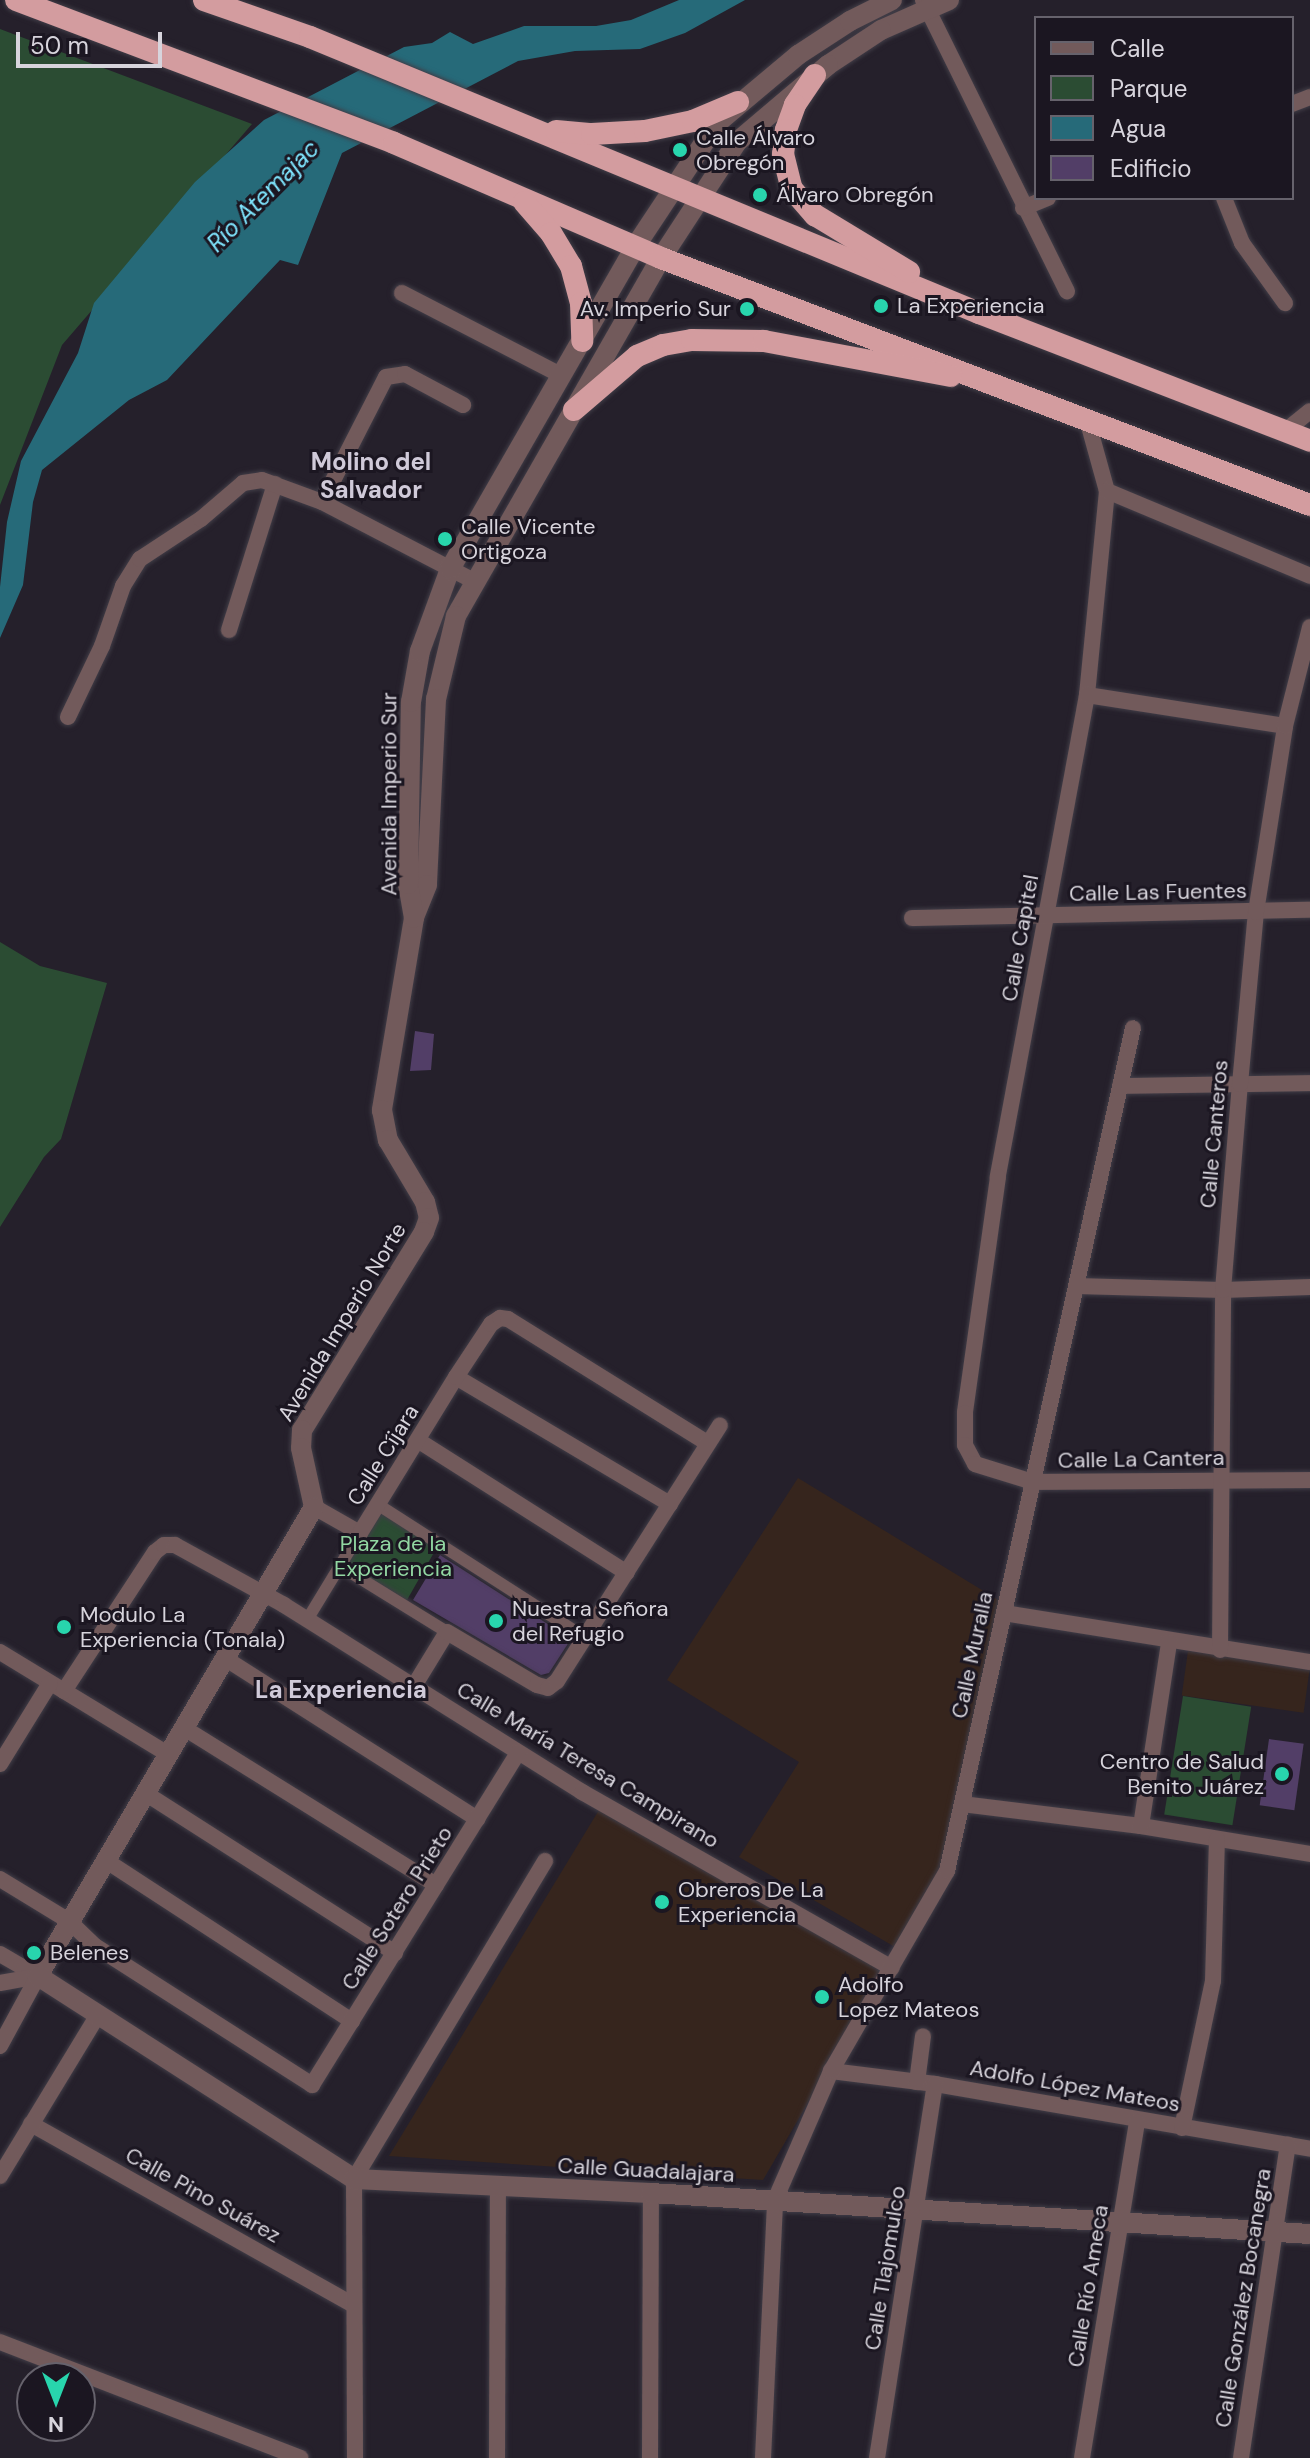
<!DOCTYPE html>
<html>
<head>
<meta charset="utf-8">
<style>
	body { margin:0 }
	#map { position:relative; width:1310px; height:2458px; overflow:hidden; background:#25202b; font-family:"DM Sans",sans-serif }
	div>[style] { position:absolute }
	[style*='--x'] { left:calc(var(--x)*1px); top:calc(var(--y)*1px); width:calc(var(--w)*1px); rotate:calc(var(--a)*1deg) }
	.education>* { inset:0; background:#36251d; transform-origin:0 0 }
	.green>* { inset:0; background:#2b4c33; transform-origin:0 0 }
	.water>* { inset:0; background:#266a79 }
	.building>* { inset:0; background:#523e67; transform-origin:0 0 }
	.roads { filter:drop-shadow(0 0 2px #413d47) drop-shadow(0 0 2px #413d47) }
	.pedestrian>* { height:12px; margin:-6px; padding:0 6px; transform-origin:6px; border-radius:6px; background:#725a5b }
	.minor>* { height:16px; margin:-8px; padding:0 8px; transform-origin:8px; border-radius:8px; background:#725a5b }
	.tertiary>* { height:20px; margin:-10px; padding:0 10px; transform-origin:10px; border-radius:10px; background:#725a5b }
	.trunk>* { height:22px; margin:-11px; padding:0 11px; transform-origin:11px; border-radius:11px; background:#d39c9f }
	.dots>* { width:22px; height:22px; translate:-50% -50%; box-sizing:border-box; border:4px solid #1b1621; border-radius:50% }
	span { translate:-50% -50%; white-space:nowrap; text-align:center; line-height:1.15; -webkit-text-stroke:6px #1b1621; paint-order:stroke }
	.poi-label { font-size:22px; color:#d7d4dc }
	.left { translate:0 -50%; text-align:left }
	.right { translate:-100% -50%; text-align:right }
	.street-label { font-size:22px; color:#d7d4dc }
	.park-label { font-size:22px; color:#92d7a2 }
	.water-label { font-size:24px; color:#7fe5fe; font-style:italic }
	.neighbourhood-label { font-size:24px; color:#d0cad9; font-weight:700 }
	.legend { position:absolute; left:1034px; top:16px; width:260px; height:184px; box-sizing:border-box; background:#1b1621; border:2px solid #66626c; margin:0; padding:10px 14px; list-style:none; font-size:24px; color:#d7d4dc }
	.legend li { display:flex; align-items:center; gap:16px; height:40px }
	.legend b { width:40px; border:2px solid #66626c }
	.north { position:absolute; left:16px; top:2362px; width:80px; height:80px; box-sizing:border-box; background:#1b1621; border:2px solid #66626c; border-radius:50%; rotate:180deg; font-size:22px; font-weight:700; line-height:32px; text-align:center; color:#d7d4dc }
	.north::after { content:''; display:block; margin:auto; width:28px; height:36px; background:#28d5ad; clip-path:polygon(50% 0,100% 100%,50% 72%,0 100%) }
	.scale { position:absolute; left:16px; top:32px; width:146px; height:36px; box-sizing:border-box; border:4px solid #d7d4dc; border-top:0; padding-left:10px; font-size:24px; line-height:28px; white-space:nowrap; color:#d7d4dc; -webkit-text-stroke:6px #1b1621; paint-order:stroke }
</style>
</head>
<body>
<div id="map">
	<div class="education">
		<div style="clip-path:polygon(798px 1478px,1000px 1601px,943px 1868px,895px 1947px,739px 1857px,799px 1762px,667px 1680px)"></div>
		<div style="left:1188px;top:1651px;width:123px;height:45px;rotate:8deg"></div>
		<div style="clip-path:polygon(599px 1810px,884px 1972px,763px 2180px,389px 2156px)"></div>
	</div>
	<div class="green">
		<div style="clip-path:polygon(0 29px,252px 124px,62px 345px,0 505px)"></div>
		<div style="clip-path:polygon(0 942px,40px 966px,107px 983px,61px 1139px,44px 1157px,0 1227px)"></div>
		<div style="clip-path:polygon(380px 1506px,436px 1549px,407px 1600px,345px 1564px)"></div>
		<div style="left:1183px;top:1696px;width:69px;height:120px;rotate:9deg"></div>
	</div>
	<div class="water">
		<div style="clip-path:polygon(679px 0,745px 0,685px 33px,640px 49px,575px 51px,518px 61px,342px 153px,298px 265px,280px 260px,167px 380px,129px 400px,42px 470px,33px 502px,23px 585px,0 638px,0 587px,7px 522px,21px 461px,78px 353px,94px 303px,195px 182px,264px 120px,404px 47px,432px 43px,450px 32px,473px 44px,524px 26px,596px 26px,631px 20px)"></div>
	</div>
	<div class="building">
		<div style="clip-path:polygon(415px 1031px,434px 1034px,431px 1070px,410px 1071px)"></div>
		<div style="clip-path:polygon(440px 1555px,571px 1639px,549px 1673px,541px 1675px,413px 1600px)"></div>
		<div style="left:1269px;top:1739px;width:35px;height:67px;rotate:8deg"></div>
	</div>
	<div class="roads">
		<div class="pedestrian">
			<div style="--x:377;--y:1504;--w:248;--a:32.7"></div>
			<div style="--x:340;--y:1566;--w:126;--a:31.7"></div>
			<div style="--x:307;--y:1620;--w:102;--a:-58.7"></div>
		</div>
		<div class="minor">
			<div style="--x:923;--y:0;--w:325;--a:63.7"></div>
			<div style="--x:1292;--y:104;--w:19;--a:-21"></div>
			<div style="--x:1224;--y:198;--w:48;--a:68.2"></div>
			<div style="--x:1242;--y:243;--w:74;--a:54.4"></div>
			<div style="--x:1023;--y:208;--w:27;--a:-22"></div>
			<div style="--x:402;--y:293;--w:179;--a:27.3"></div>
			<div style="--x:1087;--y:419;--w:75;--a:74.5"></div>
			<div style="--x:1107;--y:491;--w:205;--a:95.6"></div>
			<div style="--x:1087;--y:695;--w:490;--a:100.5"></div>
			<div style="--x:998;--y:1177;--w:238;--a:98"></div>
			<div style="--x:965;--y:1413;--w:32;--a:90"></div>
			<div style="--x:965;--y:1445;--w:21;--a:62"></div>
			<div style="--x:975;--y:1464;--w:61;--a:17.2"></div>
			<div style="--x:1033;--y:1482;--w:277;--a:-0.4"></div>
			<div style="--x:1284;--y:432;--w:33;--a:-39"></div>
			<div style="--x:1107;--y:491;--w:220;--a:22.7"></div>
			<div style="--x:322;--y:502;--w:140;--a:-62.9"></div>
			<div style="--x:386;--y:377;--w:19;--a:-9"></div>
			<div style="--x:405;--y:374;--w:66;--a:28.1"></div>
			<div style="--x:229;--y:630;--w:153;--a:-72.5"></div>
			<div style="--x:1087;--y:695;--w:200;--a:8.9"></div>
			<div style="--x:68;--y:717;--w:79;--a:-64.4"></div>
			<div style="--x:102;--y:646;--w:64;--a:-70.7"></div>
			<div style="--x:123;--y:586;--w:32;--a:-58"></div>
			<div style="--x:140;--y:559;--w:73;--a:-33.3"></div>
			<div style="--x:201;--y:519;--w:55;--a:-40.6"></div>
			<div style="--x:243;--y:483;--w:19;--a:-9"></div>
			<div style="--x:262;--y:480;--w:64;--a:20.1"></div>
			<div style="--x:322;--y:502;--w:171;--a:27.5"></div>
			<div style="--x:912;--y:918;--w:398;--a:-1.2"></div>
			<div style="--x:1120;--y:1086;--w:190;--a:-0.9"></div>
			<div style="--x:1076;--y:1286;--w:147;--a:1.6"></div>
			<div style="--x:1223;--y:1290;--w:87;--a:-2"></div>
			<div style="--x:456;--y:1377;--w:249;--a:30.7"></div>
			<div style="--x:419;--y:1441;--w:246;--a:32.4"></div>
			<div style="--x:314;--y:1507;--w:53;--a:29.5"></div>
			<div style="--x:360;--y:1533;--w:183;--a:-58.4"></div>
			<div style="--x:456;--y:1377;--w:64;--a:-56.6"></div>
			<div style="--x:491;--y:1324;--w:11;--a:-34"></div>
			<div style="--x:500;--y:1318;--w:8;--a:7"></div>
			<div style="--x:508;--y:1319;--w:234;--a:31.9"></div>
			<div style="--x:1004;--y:1613;--w:310;--a:9.1"></div>
			<div style="--x:1220;--y:1650;--w:360;--a:-89.5"></div>
			<div style="--x:1223;--y:1290;--w:207;--a:-85.3"></div>
			<div style="--x:1240;--y:1084;--w:173;--a:-84.7"></div>
			<div style="--x:1256;--y:912;--w:188;--a:-81.1"></div>
			<div style="--x:1285;--y:726;--w:102;--a:-75.8"></div>
			<div style="--x:0;--y:1652;--w:197;--a:31.3"></div>
			<div style="--x:226;--y:1659;--w:298;--a:32.5"></div>
			<div style="--x:414;--y:1686;--w:63;--a:-58.6"></div>
			<div style="--x:447;--y:1632;--w:104;--a:30.5"></div>
			<div style="--x:537;--y:1685;--w:11;--a:15"></div>
			<div style="--x:548;--y:1688;--w:11;--a:-38"></div>
			<div style="--x:557;--y:1681;--w:303;--a:-57.5"></div>
			<div style="--x:64;--y:1691;--w:166;--a:-56.8"></div>
			<div style="--x:155;--y:1552;--w:11;--a:-38"></div>
			<div style="--x:164;--y:1545;--w:11;--a:0"></div>
			<div style="--x:175;--y:1545;--w:124;--a:28.8"></div>
			<div style="--x:284;--y:1605;--w:352;--a:32.1"></div>
			<div style="--x:582;--y:1792;--w:356;--a:29.6"></div>
			<div style="--x:184;--y:1728;--w:297;--a:31.9"></div>
			<div style="--x:0;--y:1764;--w:95;--a:-58.3"></div>
			<div style="--x:145;--y:1793;--w:297;--a:32.6"></div>
			<div style="--x:962;--y:1804;--w:180;--a:7"></div>
			<div style="--x:1141;--y:1826;--w:171;--a:9.4"></div>
			<div style="--x:1141;--y:1826;--w:186;--a:-81.3"></div>
			<div style="--x:105;--y:1860;--w:295;--a:33.1"></div>
			<div style="--x:0;--y:1879;--w:81;--a:31.3"></div>
			<div style="--x:69;--y:1921;--w:36;--a:44"></div>
			<div style="--x:95;--y:1946;--w:258;--a:32.6"></div>
			<div style="--x:312;--y:2085;--w:391;--a:-58.2"></div>
			<div style="--x:0;--y:1954;--w:44;--a:30.1"></div>
			<div style="--x:0;--y:1983;--w:39;--a:-10"></div>
			<div style="--x:0;--y:2046;--w:80;--a:-61.5"></div>
			<div style="--x:831;--y:2071;--w:105;--a:7.1"></div>
			<div style="--x:935;--y:2084;--w:381;--a:9.8"></div>
			<div style="--x:917;--y:2082;--w:46;--a:-82.6"></div>
			<div style="--x:31;--y:2124;--w:370;--a:29.3"></div>
			<div style="--x:1182;--y:2128;--w:150;--a:-78.1"></div>
			<div style="--x:1213;--y:1981;--w:142;--a:-88.4"></div>
			<div style="--x:0;--y:2176;--w:188;--a:-58.7"></div>
			<div style="--x:0;--y:2342;--w:322;--a:21.1"></div>
			<div style="--x:355;--y:2458;--w:279;--a:-90.2"></div>
			<div style="--x:354;--y:2179;--w:371;--a:-59"></div>
			<div style="--x:497;--y:2458;--w:270;--a:-89.8"></div>
			<div style="--x:650;--y:2458;--w:265;--a:-89.8"></div>
			<div style="--x:763;--y:2458;--w:258;--a:-87.3"></div>
			<div style="--x:775;--y:2200;--w:141;--a:-66.5"></div>
			<div style="--x:831;--y:2071;--w:231;--a:-59.9"></div>
			<div style="--x:947;--y:1871;--w:863;--a:-77.56"></div>
			<div style="--x:877;--y:2458;--w:378;--a:-81.2"></div>
			<div style="--x:1082;--y:2458;--w:341;--a:-80.7"></div>
			<div style="--x:1241;--y:2458;--w:317;--a:-81.5"></div>
		</div>
		<div class="tertiary">
			<div style="--x:949;--y:0;--w:74;--a:156.2"></div>
			<div style="--x:881;--y:30;--w:64;--a:146.6"></div>
			<div style="--x:828;--y:65;--w:119;--a:139.8"></div>
			<div style="--x:737;--y:142;--w:139;--a:123.2"></div>
			<div style="--x:661;--y:258;--w:413;--a:119.8"></div>
			<div style="--x:456;--y:616;--w:85;--a:103.5"></div>
			<div style="--x:436;--y:699;--w:186;--a:92.8"></div>
			<div style="--x:427;--y:885;--w:35;--a:112"></div>
			<div style="--x:414;--y:918;--w:195;--a:99.5"></div>
			<div style="--x:382;--y:1110;--w:31;--a:79"></div>
			<div style="--x:388;--y:1140;--w:72;--a:59.2"></div>
			<div style="--x:425;--y:1202;--w:16;--a:76"></div>
			<div style="--x:429;--y:1218;--w:15;--a:110"></div>
			<div style="--x:424;--y:1232;--w:233;--a:121.6"></div>
			<div style="--x:302;--y:1430;--w:18;--a:93"></div>
			<div style="--x:301;--y:1448;--w:60;--a:77.6"></div>
			<div style="--x:314;--y:1507;--w:544;--a:120.48"></div>
			<div style="--x:38;--y:1976;--w:376;--a:32.7"></div>
			<div style="--x:354;--y:2179;--w:297;--a:2.7"></div>
			<div style="--x:651;--y:2193;--w:660;--a:3.56"></div>
			<div style="--x:414;--y:918;--w:35;--a:-100"></div>
			<div style="--x:408;--y:884;--w:182;--a:-89.1"></div>
			<div style="--x:411;--y:702;--w:52;--a:-80"></div>
			<div style="--x:420;--y:651;--w:87;--a:-69.9"></div>
			<div style="--x:450;--y:569;--w:371;--a:-60.1"></div>
			<div style="--x:635;--y:247;--w:149;--a:-56.5"></div>
			<div style="--x:717;--y:123;--w:106;--a:-40"></div>
			<div style="--x:798;--y:55;--w:62;--a:-33.2"></div>
			<div style="--x:850;--y:21;--w:47;--a:-26.6"></div>
		</div>
		<div class="trunk">
			<div style="--x:16;--y:0;--w:404;--a:20.7"></div>
			<div style="--x:394;--y:143;--w:291;--a:23.3"></div>
			<div style="--x:661;--y:258;--w:694;--a:20.84"></div>
			<div style="--x:204;--y:0;--w:112;--a:19.2"></div>
			<div style="--x:310;--y:37;--w:724;--a:22.42"></div>
			<div style="--x:979;--y:313;--w:355;--a:21.1"></div>
			<div style="--x:815;--y:75;--w:36;--a:124"></div>
			<div style="--x:795;--y:105;--w:27;--a:110"></div>
			<div style="--x:786;--y:130;--w:24;--a:97"></div>
			<div style="--x:783;--y:154;--w:36;--a:76"></div>
			<div style="--x:792;--y:189;--w:35;--a:49"></div>
			<div style="--x:815;--y:215;--w:110;--a:31.2"></div>
			<div style="--x:556;--y:131;--w:36;--a:5"></div>
			<div style="--x:592;--y:134;--w:53;--a:-3.2"></div>
			<div style="--x:645;--y:131;--w:49;--a:-11.8"></div>
			<div style="--x:693;--y:121;--w:49;--a:-22.9"></div>
			<div style="--x:524;--y:202;--w:41;--a:48.9"></div>
			<div style="--x:551;--y:233;--w:39;--a:59"></div>
			<div style="--x:571;--y:266;--w:38;--a:75"></div>
			<div style="--x:581;--y:303;--w:38;--a:88"></div>
			<div style="--x:574;--y:410;--w:83;--a:-40.6"></div>
			<div style="--x:637;--y:356;--w:28;--a:-23"></div>
			<div style="--x:663;--y:345;--w:29;--a:-10"></div>
			<div style="--x:692;--y:340;--w:72;--a:0.8"></div>
			<div style="--x:764;--y:341;--w:190;--a:10.6"></div>
		</div>
	</div>
	<div class="dots">
		<div style="left:680px;top:150px;background:#28d5ad"></div>
		<div style="left:760px;top:195px;background:#28d5ad"></div>
		<div style="left:881px;top:306px;background:#28d5ad"></div>
		<div style="left:747px;top:309px;background:#28d5ad"></div>
		<div style="left:445px;top:539px;background:#28d5ad"></div>
		<div style="left:496px;top:1621px;background:#28d5ad"></div>
		<div style="left:64px;top:1627px;background:#28d5ad"></div>
		<div style="left:1282px;top:1774px;background:#28d5ad"></div>
		<div style="left:662px;top:1902px;background:#28d5ad"></div>
		<div style="left:34px;top:1953px;background:#28d5ad"></div>
		<div style="left:822px;top:1997px;background:#28d5ad"></div>
	</div>
	<div class="poi-label">
		<span class="left" style="left:696px;top:150px">Calle Álvaro<br>Obregón</span>
		<span class="left" style="left:776px;top:195px">Álvaro Obregón</span>
		<span class="left" style="left:897px;top:306px">La Experiencia</span>
		<span class="right" style="left:731px;top:309px">Av. Imperio Sur</span>
		<span class="left" style="left:461px;top:539px">Calle Vicente<br>Ortigoza</span>
		<span class="left" style="left:512px;top:1621px">Nuestra Señora<br>del Refugio</span>
		<span class="left" style="left:80px;top:1627px">Modulo La<br>Experiencia (Tonala)</span>
		<span class="right" style="left:1264px;top:1774px">Centro de Salud<br>Benito Juárez</span>
		<span class="left" style="left:678px;top:1902px">Obreros De La<br>Experiencia</span>
		<span class="left" style="left:50px;top:1953px">Belenes</span>
		<span class="left" style="left:838px;top:1997px">Adolfo<br>Lopez Mateos</span>
	</div>
	<div class="street-label">
		<span style="left:389px;top:794px;rotate:-90deg">Avenida Imperio Sur</span>
		<span style="left:1158px;top:892px;rotate:-1deg">Calle Las Fuentes</span>
		<span style="left:1020px;top:938px;rotate:-80deg">Calle Capitel</span>
		<span style="left:1214px;top:1134px;rotate:-85deg">Calle Canteros</span>
		<span style="left:342px;top:1322px;rotate:-59deg">Avenida Imperio Norte</span>
		<span style="left:383px;top:1455px;rotate:-58deg">Calle Cíjara</span>
		<span style="left:1141px;top:1459px;rotate:-1deg">Calle La Cantera</span>
		<span style="left:972px;top:1655px;rotate:-78deg">Calle Muralla</span>
		<span style="left:588px;top:1765px;rotate:31deg">Calle María Teresa Campirano</span>
		<span style="left:397px;top:1908px;rotate:-58deg">Calle Sotero Prieto</span>
		<span style="left:1075px;top:2086px;rotate:10deg">Adolfo López Mateos</span>
		<span style="left:646px;top:2170px;rotate:3deg">Calle Guadalajara</span>
		<span style="left:203px;top:2195px;rotate:29deg">Calle Pino Suárez</span>
		<span style="left:885px;top:2268px;rotate:-81deg">Calle Tlajomulco</span>
		<span style="left:1088px;top:2286px;rotate:-81deg">Calle Río Ameca</span>
		<span style="left:1243px;top:2298px;rotate:-81deg">Calle González Bocanegra</span>
	</div>
	<div class="park-label">
		<span style="left:393px;top:1556px">Plaza de la<br>Experiencia</span>
	</div>
	<div class="water-label">
		<span style="left:263px;top:196px;rotate:-45deg">Río Atemajac</span>
	</div>
	<div class="neighbourhood-label">
		<span style="left:371px;top:476px">Molino del<br>Salvador</span>
		<span style="left:341px;top:1690px">La Experiencia</span>
	</div>
	<ul class="legend">
	<li><b style="height:10px;background:#725a5b"></b>Calle</li>
	<li><b style="height:22px;background:#2b4c33"></b>Parque</li>
	<li><b style="height:22px;background:#266a79"></b>Agua</li>
	<li><b style="height:22px;background:#523e67"></b>Edificio</li>
	</ul>
	<div class="north">N</div>
	<div class="scale">50 m</div>
</div>
</body>
</html>
